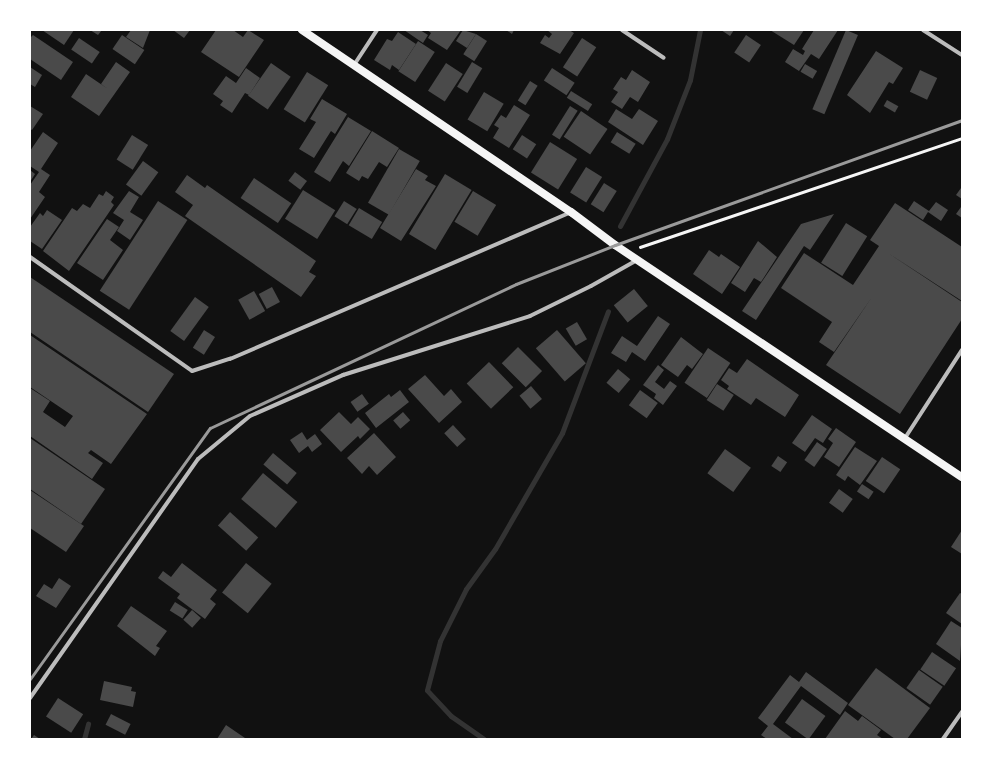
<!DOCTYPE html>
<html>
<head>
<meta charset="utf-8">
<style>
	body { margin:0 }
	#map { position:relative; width:992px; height:769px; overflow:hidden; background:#111; font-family:Ubuntu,sans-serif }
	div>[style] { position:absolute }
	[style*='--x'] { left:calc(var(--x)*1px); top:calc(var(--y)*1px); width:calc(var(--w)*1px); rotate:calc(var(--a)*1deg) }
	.stream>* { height:5px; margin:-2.5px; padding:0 2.5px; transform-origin:2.5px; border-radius:2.5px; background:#333 }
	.building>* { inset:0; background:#4a4a4a; transform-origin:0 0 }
	.path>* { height:2.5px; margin:-1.25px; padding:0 1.25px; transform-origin:1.25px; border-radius:1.25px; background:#f5f5f5 }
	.minor>* { height:4px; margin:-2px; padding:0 2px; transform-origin:2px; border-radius:2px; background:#bcbcbc }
	.secondary>* { height:8px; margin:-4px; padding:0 4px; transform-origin:4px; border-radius:4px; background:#f5f5f5 }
	.rail>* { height:3px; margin:-1.5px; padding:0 1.5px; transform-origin:1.5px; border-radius:1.5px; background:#9a9a9a }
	span { translate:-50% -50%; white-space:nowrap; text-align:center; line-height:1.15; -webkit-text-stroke:4px #fff; paint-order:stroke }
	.frame { position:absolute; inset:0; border:31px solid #fff; pointer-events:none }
</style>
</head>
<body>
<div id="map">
	<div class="stream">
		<div style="--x:620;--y:226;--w:99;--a:-61.6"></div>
		<div style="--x:667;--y:139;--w:63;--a:-68.7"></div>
		<div style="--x:690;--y:80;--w:51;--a:-78.7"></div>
		<div style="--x:84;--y:739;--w:16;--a:-75"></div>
		<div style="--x:484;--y:739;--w:40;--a:-145.1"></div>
		<div style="--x:451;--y:716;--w:35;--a:-133"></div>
		<div style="--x:427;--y:690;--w:51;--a:-75.1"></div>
		<div style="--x:440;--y:641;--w:58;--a:-63.4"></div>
		<div style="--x:466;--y:589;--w:49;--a:-54.1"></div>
		<div style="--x:495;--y:549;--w:134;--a:-60"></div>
		<div style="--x:562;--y:433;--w:130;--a:-69.3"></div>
	</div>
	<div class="building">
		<div style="clip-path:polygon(42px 30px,74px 30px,64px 45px)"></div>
		<div style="clip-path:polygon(90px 30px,102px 30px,98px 35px)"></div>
		<div style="clip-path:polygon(131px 30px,150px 30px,143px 48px,126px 37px)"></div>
		<div style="clip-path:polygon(173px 30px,190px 30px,184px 38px)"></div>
		<div style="clip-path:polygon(216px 30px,233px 30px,243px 37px,248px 30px,264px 40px,239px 77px,201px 52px)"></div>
		<div style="clip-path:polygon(404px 30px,420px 30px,428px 35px,423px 43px)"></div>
		<div style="clip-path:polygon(427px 30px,461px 30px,447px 50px,428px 38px,431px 33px)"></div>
		<div style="clip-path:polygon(463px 30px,476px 34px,467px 48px,456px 41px)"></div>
		<div style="clip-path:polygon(506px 30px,514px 30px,512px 34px)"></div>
		<div style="clip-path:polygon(547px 30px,569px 30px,574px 33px,560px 54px,540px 43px,545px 35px,549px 38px,552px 34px)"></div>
		<div style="clip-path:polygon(721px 30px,734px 30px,730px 36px)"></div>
		<div style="clip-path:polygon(770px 30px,804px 30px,794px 45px)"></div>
		<div style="clip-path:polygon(814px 30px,838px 30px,819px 59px,811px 54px,799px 71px,785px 62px,793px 49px,803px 55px,805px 51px,802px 49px)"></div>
		<div style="left:846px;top:30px;width:13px;height:86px;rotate:23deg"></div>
		<div style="clip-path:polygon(398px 32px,416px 44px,399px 70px,392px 65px,390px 70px,374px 60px,387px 39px,392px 41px)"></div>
		<div style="left:476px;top:34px;width:13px;height:24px;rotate:32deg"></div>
		<div style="clip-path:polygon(33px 35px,73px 62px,61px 80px,30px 59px,30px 38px)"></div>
		<div style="left:122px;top:35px;width:27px;height:17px;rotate:34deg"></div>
		<div style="left:746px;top:35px;width:18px;height:21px;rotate:34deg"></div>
		<div style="left:79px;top:38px;width:25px;height:14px;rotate:34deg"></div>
		<div style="left:582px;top:38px;width:17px;height:35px;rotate:33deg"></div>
		<div style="left:418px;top:41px;width:20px;height:36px;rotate:33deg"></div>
		<div style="clip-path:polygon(876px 51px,903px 68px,893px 84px,889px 82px,870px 113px,847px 95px)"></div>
		<div style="clip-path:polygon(116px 62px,130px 72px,99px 116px,71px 97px,86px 74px,108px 89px,101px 84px)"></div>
		<div style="left:472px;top:62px;width:12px;height:29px;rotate:31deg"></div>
		<div style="left:271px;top:63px;width:24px;height:40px;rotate:35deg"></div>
		<div style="left:446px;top:63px;width:20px;height:33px;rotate:33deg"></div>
		<div style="left:805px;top:64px;width:14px;height:9px;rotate:30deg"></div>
		<div style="clip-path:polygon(30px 67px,42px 75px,35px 87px,30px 84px)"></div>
		<div style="clip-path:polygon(246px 68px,260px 78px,249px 95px,245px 93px,232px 113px,220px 105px,223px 101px,213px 94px,226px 76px,236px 83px)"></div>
		<div style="left:552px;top:68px;width:27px;height:15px;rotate:33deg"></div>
		<div style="clip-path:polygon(632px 70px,650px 82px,638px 102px,630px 97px,622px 109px,611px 102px,618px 92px,613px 89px,621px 77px,626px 80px)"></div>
		<div style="left:920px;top:70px;width:19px;height:24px;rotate:25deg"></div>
		<div style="left:307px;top:72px;width:25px;height:44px;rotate:32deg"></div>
		<div style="left:530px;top:81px;width:9px;height:23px;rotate:32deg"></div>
		<div style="left:571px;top:91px;width:25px;height:8px;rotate:32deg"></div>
		<div style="left:484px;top:92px;width:23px;height:32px;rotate:31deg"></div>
		<div style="clip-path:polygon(322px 99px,347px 114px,335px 134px,331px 131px,314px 158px,299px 149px,316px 122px,310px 119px)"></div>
		<div style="left:887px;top:100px;width:13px;height:7px;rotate:29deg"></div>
		<div style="clip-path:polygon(514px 105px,530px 115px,509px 148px,493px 138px,499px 128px,494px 125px,501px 115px,506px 118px)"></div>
		<div style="clip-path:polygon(30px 106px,43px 114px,32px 130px,30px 129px)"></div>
		<div style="left:570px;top:106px;width:9px;height:34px;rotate:32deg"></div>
		<div style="clip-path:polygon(616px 109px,632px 119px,639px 109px,658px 121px,643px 145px,608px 122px)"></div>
		<div style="left:581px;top:111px;width:32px;height:31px;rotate:34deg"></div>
		<div style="clip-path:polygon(348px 117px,371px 131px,349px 166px,343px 161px,330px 182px,314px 172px)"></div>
		<div style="clip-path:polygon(372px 131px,399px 148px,387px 167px,379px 162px,368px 179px,362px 176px,359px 181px,346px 173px)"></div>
		<div style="clip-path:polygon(43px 132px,58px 143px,41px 169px,50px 175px,39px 192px,45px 197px,30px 219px,30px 185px,39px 172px,30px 166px,30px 151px)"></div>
		<div style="left:617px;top:132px;width:22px;height:12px;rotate:32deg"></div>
		<div style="left:132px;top:135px;width:19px;height:29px;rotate:32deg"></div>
		<div style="left:522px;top:135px;width:17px;height:17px;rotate:33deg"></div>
		<div style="left:550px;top:142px;width:32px;height:36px;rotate:32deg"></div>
		<div style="left:399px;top:149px;width:24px;height:62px;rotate:30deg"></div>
		<div style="left:143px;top:161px;width:19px;height:29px;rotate:36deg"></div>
		<div style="left:586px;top:167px;width:19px;height:30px;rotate:32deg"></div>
		<div style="clip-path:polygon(416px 169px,428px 176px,425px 180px,436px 186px,401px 241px,380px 228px)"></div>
		<div style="clip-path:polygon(30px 170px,35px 174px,30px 182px)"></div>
		<div style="left:295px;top:172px;width:15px;height:11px;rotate:37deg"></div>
		<div style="left:445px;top:174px;width:31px;height:70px;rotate:31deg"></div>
		<div style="clip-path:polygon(187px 175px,205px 188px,207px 185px,316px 261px,309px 272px,316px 276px,301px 297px,185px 216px,193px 205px,175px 192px)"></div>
		<div style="left:254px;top:178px;width:45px;height:24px;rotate:34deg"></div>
		<div style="left:604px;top:183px;width:15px;height:25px;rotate:32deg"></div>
		<div style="clip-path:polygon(961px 188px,962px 189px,962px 199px,956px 195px)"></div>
		<div style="left:303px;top:190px;width:38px;height:34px;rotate:32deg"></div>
		<div style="clip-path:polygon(106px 191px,114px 197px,111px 202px,114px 205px,69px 271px,43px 251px,72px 208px,77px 211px,83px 204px,90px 208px,99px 194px,103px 196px)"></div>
		<div style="clip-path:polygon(129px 191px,139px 197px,130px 212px,143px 220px,130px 240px,117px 231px,124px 220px,113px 213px)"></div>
		<div style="left:473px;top:191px;width:27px;height:36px;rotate:31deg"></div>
		<div style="left:158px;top:201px;width:35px;height:107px;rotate:33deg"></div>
		<div style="left:344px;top:201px;width:15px;height:18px;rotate:32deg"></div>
		<div style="clip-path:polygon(914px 201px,929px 211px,936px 202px,948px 210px,941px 221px,928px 212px,923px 220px,908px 210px)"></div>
		<div style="clip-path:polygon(895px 203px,962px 247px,962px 301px,888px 253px,962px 302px,962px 319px,900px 414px,826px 365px,872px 297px,834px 352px,819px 342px,832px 322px,781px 288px,804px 253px,853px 285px,879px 246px,870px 240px)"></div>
		<div style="clip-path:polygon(961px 207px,962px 208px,962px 218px,956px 214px)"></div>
		<div style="left:359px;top:208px;width:27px;height:20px;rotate:31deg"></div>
		<div style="clip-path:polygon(47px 210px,62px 220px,42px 249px,30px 241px,30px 227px,40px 213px,43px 216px)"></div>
		<div style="clip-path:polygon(834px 214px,810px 250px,804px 246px,756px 320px,742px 311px,801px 224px)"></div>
		<div style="clip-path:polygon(107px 219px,119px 227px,110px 240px,123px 250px,103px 280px,77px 263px)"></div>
		<div style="left:846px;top:223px;width:25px;height:47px;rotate:32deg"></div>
		<div style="clip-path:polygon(758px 241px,777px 257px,761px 282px,754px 278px,745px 292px,731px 283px)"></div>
		<div style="clip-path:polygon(709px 250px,719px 257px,721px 254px,740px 267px,722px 294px,693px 274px)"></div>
		<div style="clip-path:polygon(30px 277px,174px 374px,148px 412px,30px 332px)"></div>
		<div style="left:272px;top:287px;width:17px;height:15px;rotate:62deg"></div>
		<div style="left:634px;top:289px;width:22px;height:26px;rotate:51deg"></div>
		<div style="left:254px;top:291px;width:23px;height:18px;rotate:61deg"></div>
		<div style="left:195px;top:297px;width:17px;height:42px;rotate:36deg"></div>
		<div style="clip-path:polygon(658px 316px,670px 324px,645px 361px,632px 352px,626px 362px,611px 353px,622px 336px,637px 346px)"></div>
		<div style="left:577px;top:322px;width:20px;height:13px;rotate:60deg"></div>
		<div style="left:204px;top:330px;width:13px;height:21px;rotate:32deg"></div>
		<div style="left:557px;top:330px;width:44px;height:28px;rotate:49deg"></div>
		<div style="clip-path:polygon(30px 335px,147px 414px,111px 464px,91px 450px,88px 453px,103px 463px,92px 479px,30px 436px,30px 388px,50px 401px,43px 412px,65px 427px,73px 416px,30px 387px)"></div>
		<div style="clip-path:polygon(681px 337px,703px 354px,692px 369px,687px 365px,678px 377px,661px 365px)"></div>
		<div style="left:518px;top:347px;width:34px;height:23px;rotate:45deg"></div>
		<div style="left:708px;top:348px;width:27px;height:42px;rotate:34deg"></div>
		<div style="clip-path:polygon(747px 359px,799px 395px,785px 417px,756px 398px,751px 405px,727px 389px,729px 386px,721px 380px,729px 368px,737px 373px)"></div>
		<div style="left:489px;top:362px;width:35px;height:31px;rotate:46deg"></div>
		<div style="clip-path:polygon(658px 365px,664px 370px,655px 382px,664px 389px,670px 381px,677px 386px,663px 405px,654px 398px,656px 394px,643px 385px)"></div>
		<div style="left:618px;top:369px;width:16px;height:18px;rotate:40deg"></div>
		<div style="clip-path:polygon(425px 375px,444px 396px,451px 389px,462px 402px,439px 423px,408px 389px)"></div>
		<div style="left:717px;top:384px;width:20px;height:19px;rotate:33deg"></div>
		<div style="left:531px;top:386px;width:17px;height:15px;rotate:50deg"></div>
		<div style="clip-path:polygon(400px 390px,409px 402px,376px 428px,365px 413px,389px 394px,391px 397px)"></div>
		<div style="left:640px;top:390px;width:22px;height:19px;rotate:36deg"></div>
		<div style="left:362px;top:394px;width:12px;height:14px;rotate:55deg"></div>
		<div style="clip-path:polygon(339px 412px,351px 424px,358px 417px,370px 429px,360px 439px,358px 436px,341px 452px,320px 430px)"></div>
		<div style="left:403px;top:412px;width:11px;height:13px;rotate:49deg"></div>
		<div style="clip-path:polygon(812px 415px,832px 429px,823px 443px,815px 438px,805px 452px,792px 443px)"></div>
		<div style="left:453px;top:425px;width:19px;height:12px;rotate:47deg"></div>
		<div style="clip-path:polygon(836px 428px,856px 442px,839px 467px,824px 457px,833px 443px,828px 439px)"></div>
		<div style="clip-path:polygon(302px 432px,307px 440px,315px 434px,322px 444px,312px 452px,308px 446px,299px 453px,290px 440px)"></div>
		<div style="clip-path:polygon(374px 433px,396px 457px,377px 475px,369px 466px,362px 474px,347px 458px)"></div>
		<div style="clip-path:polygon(30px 438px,105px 489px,81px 524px,30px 489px)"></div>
		<div style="left:817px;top:442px;width:12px;height:22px;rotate:35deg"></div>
		<div style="clip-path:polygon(855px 447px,877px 461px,860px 485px,848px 476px,845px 481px,836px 475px)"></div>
		<div style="left:725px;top:449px;width:32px;height:30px;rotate:36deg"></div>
		<div style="left:273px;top:453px;width:31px;height:15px;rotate:40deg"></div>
		<div style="left:778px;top:456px;width:11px;height:12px;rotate:34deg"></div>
		<div style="left:882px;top:457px;width:22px;height:29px;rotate:34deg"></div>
		<div style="left:263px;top:473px;width:45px;height:34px;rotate:40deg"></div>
		<div style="left:862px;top:484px;width:14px;height:9px;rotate:34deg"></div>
		<div style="left:839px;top:489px;width:17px;height:17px;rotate:36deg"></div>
		<div style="clip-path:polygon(30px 490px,84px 526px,66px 552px,30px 528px)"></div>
		<div style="left:230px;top:512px;width:38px;height:18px;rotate:42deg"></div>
		<div style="clip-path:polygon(962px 530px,962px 554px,951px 547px)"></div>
		<div style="clip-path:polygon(182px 563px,217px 590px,210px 599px,216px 604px,205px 619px,177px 598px,180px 594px,158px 578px,163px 571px,171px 577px)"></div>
		<div style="left:246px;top:563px;width:33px;height:38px;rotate:39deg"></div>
		<div style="clip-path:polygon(59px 578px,71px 586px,56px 608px,36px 596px,44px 584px,52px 589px)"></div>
		<div style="clip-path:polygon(960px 593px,962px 594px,962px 624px,946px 613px)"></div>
		<div style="left:175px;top:602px;width:15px;height:10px;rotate:32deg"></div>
		<div style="clip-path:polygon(131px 606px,167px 631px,156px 646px,160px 648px,155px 656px,117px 626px)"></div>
		<div style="left:192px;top:610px;width:12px;height:13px;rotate:42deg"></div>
		<div style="clip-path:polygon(951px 621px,962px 628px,960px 661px,936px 644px)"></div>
		<div style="left:932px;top:652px;width:29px;height:21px;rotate:34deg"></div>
		<div style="clip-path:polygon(876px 668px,930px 708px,907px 739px,895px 739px,848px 705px)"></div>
		<div style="left:919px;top:670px;width:29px;height:22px;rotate:35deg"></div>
		<div style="clip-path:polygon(806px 672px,848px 703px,840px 715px,801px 686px,773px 724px,793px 739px,767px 739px,761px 735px,768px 726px,758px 718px,790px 675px,799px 682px)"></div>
		<div style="clip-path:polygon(104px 681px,132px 687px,131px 691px,136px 692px,133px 707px,100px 700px)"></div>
		<div style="left:58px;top:698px;width:30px;height:22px;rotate:33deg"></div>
		<div style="left:802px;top:699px;width:29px;height:29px;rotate:36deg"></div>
		<div style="clip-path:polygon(845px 711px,858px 721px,862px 716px,881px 730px,877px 735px,883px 739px,825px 739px)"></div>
		<div style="left:111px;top:714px;width:22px;height:12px;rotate:27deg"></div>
		<div style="clip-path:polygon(226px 725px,245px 738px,244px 739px,217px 739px)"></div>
		<div style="clip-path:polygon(34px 735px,40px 739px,31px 739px)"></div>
	</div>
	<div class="path">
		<div style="--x:640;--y:247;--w:340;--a:-18.7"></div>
	</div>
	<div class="minor">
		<div style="--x:622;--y:30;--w:50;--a:33.7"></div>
		<div style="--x:923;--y:30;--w:46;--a:32.7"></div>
		<div style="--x:354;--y:65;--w:42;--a:-56.7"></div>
		<div style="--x:30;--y:257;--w:198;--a:35.1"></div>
		<div style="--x:192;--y:371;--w:40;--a:-18"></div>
		<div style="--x:230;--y:359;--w:371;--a:-23.3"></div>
		<div style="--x:905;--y:438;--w:105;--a:-57.1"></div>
		<div style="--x:30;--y:698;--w:292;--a:-54.9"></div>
		<div style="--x:198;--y:459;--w:67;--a:-39.6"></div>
		<div style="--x:250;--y:416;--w:102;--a:-23.8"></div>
		<div style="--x:343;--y:375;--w:196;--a:-17.5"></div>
		<div style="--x:530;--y:316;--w:68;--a:-26.2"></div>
		<div style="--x:591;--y:286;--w:53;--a:-29.5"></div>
		<div style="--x:943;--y:739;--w:33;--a:-55"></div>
	</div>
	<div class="secondary">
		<div style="--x:302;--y:30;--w:325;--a:34.1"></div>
		<div style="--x:571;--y:212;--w:55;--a:36.9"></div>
		<div style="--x:615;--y:245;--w:417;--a:33.8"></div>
	</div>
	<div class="rail">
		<div style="--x:30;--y:679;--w:309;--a:-54.4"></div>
		<div style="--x:210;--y:428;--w:338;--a:-25.2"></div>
		<div style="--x:516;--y:284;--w:106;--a:-21.5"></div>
		<div style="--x:615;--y:245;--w:369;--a:-19.8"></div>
	</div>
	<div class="frame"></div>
</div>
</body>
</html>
